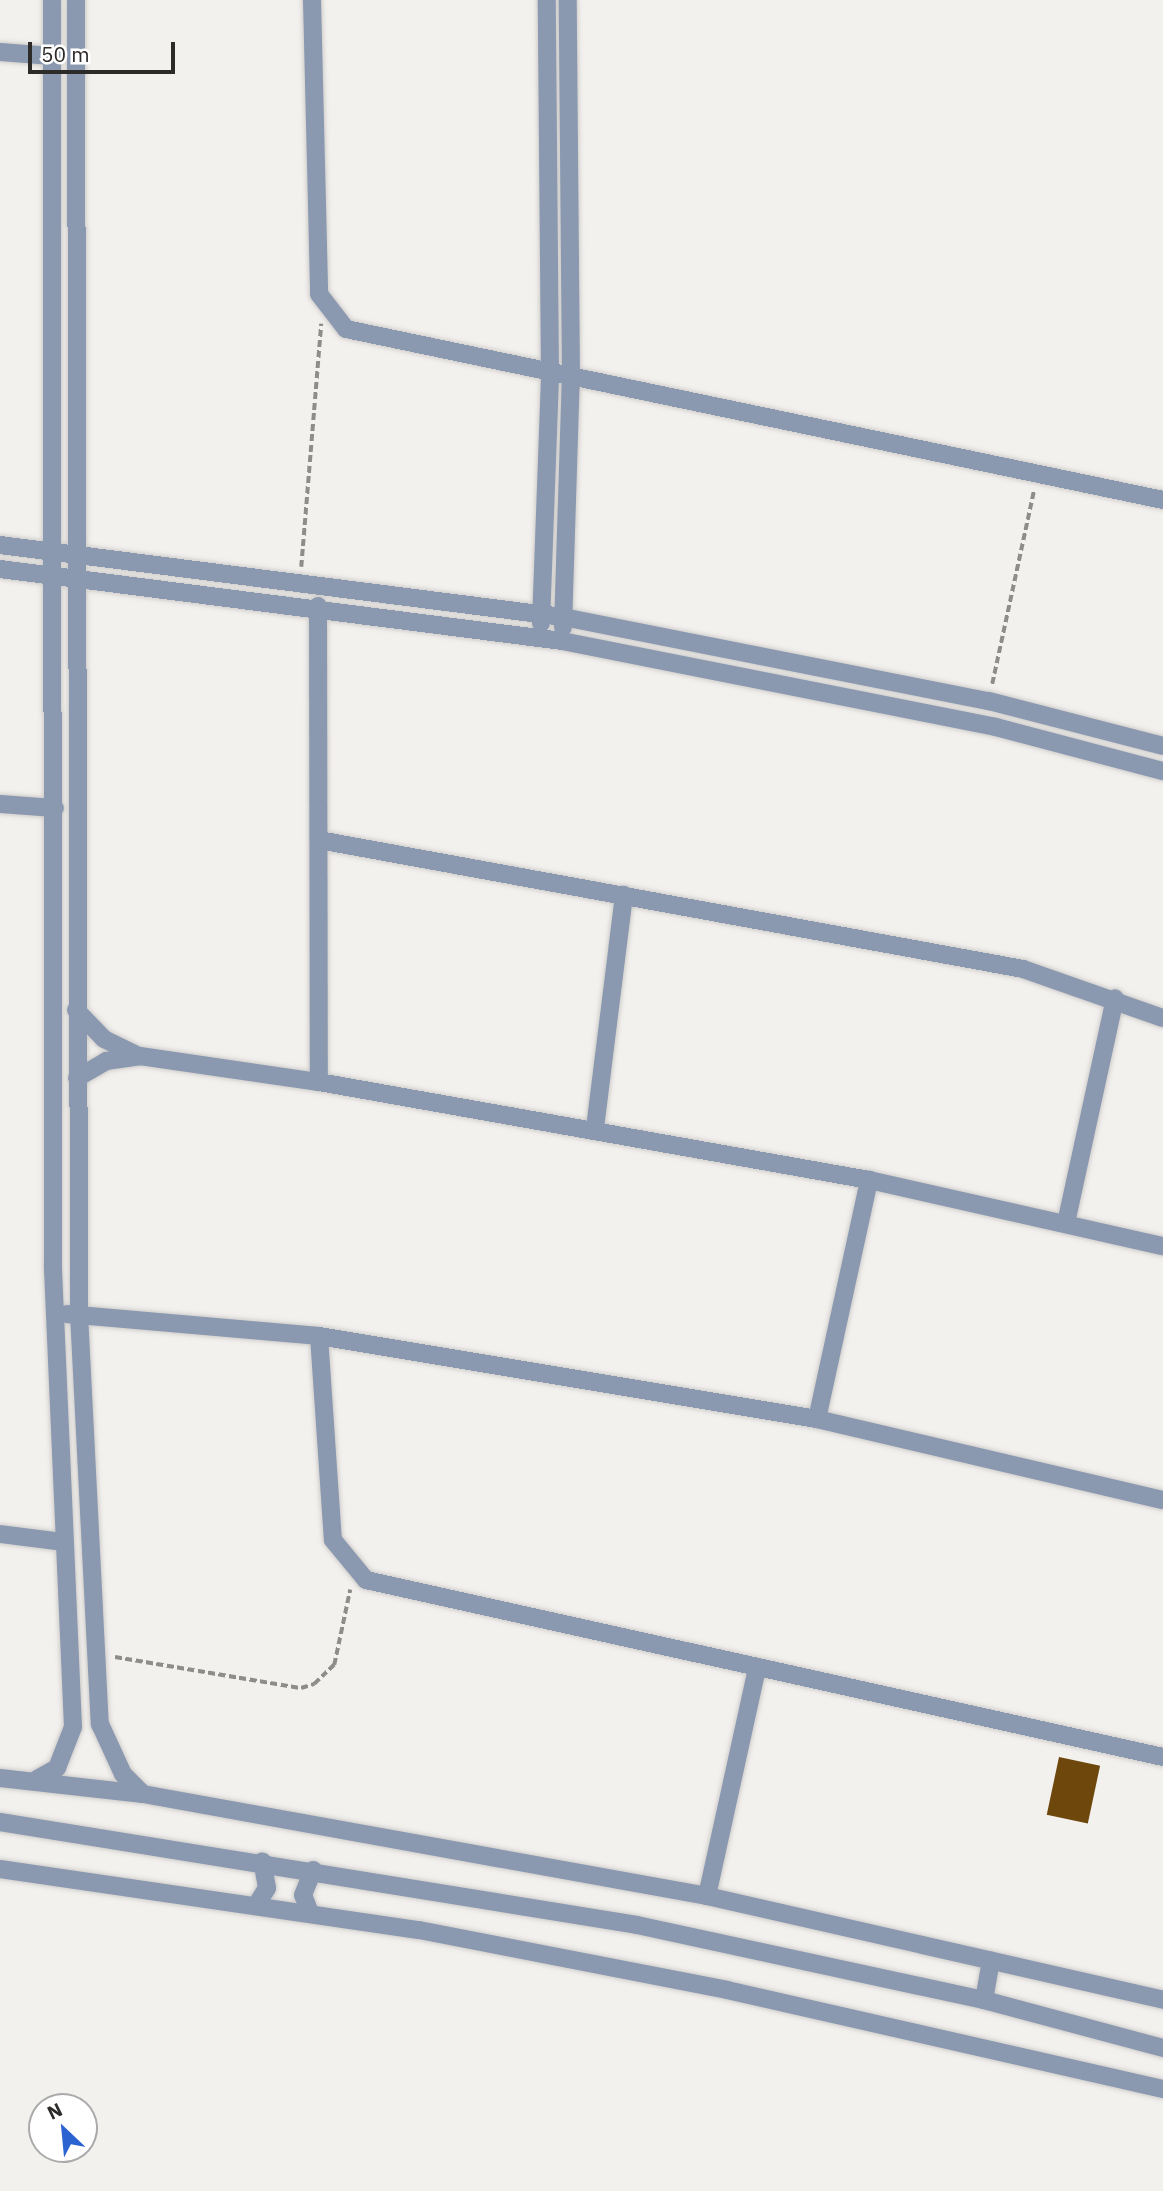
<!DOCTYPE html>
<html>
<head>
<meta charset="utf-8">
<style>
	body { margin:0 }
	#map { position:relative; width:1163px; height:2191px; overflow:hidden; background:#f3f1ee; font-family:"IBM Plex Sans",sans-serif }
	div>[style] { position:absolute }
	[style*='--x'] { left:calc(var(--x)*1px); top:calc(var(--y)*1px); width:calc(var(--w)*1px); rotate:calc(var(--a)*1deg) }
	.building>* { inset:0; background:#6e470c; transform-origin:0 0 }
	.path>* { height:3.5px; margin-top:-1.75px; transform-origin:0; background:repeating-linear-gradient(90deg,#8f8d8b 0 7px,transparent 0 10.5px) }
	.roads { filter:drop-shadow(0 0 2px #cfcdcb) drop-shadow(0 0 2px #cfcdcb) }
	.minor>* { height:18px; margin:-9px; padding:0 9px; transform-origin:9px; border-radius:9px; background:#8a98b0 }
	.tertiary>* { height:18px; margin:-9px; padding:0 9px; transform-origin:9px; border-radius:9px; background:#8a98b0 }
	span { translate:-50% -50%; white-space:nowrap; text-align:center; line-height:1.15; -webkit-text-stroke:7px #fff; paint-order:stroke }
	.north { position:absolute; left:28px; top:2093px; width:70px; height:70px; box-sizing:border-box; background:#fff; border:2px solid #abaaaa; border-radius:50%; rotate:334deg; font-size:19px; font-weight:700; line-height:28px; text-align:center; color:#2c2b2a }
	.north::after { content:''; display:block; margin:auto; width:24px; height:32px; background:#2b64d1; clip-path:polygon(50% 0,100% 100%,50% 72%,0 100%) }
	.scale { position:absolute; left:28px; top:42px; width:147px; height:32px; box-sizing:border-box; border:4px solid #2c2b2a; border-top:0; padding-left:9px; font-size:21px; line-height:24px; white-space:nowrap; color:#2c2b2a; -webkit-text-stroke:5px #fff; paint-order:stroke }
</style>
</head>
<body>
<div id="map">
	<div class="building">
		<div style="left:1059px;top:1757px;width:42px;height:59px;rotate:12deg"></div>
	</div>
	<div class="path">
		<div style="--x:301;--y:567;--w:244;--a:-85.3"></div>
		<div style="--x:992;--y:684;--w:198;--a:-77.8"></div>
		<div style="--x:115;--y:1657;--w:189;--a:9.5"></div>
		<div style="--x:301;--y:1688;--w:14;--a:-17"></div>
		<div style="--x:314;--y:1684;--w:28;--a:-44"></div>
		<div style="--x:334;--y:1665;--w:77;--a:-78"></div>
	</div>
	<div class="roads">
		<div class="minor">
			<div style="--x:76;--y:0;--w:1314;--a:89.87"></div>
			<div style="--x:79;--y:1314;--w:411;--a:87.1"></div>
			<div style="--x:100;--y:1724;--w:55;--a:65.3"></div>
			<div style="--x:123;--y:1774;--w:28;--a:45"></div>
			<div style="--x:312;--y:0;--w:294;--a:88.6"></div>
			<div style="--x:319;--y:294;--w:44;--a:52.4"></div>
			<div style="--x:346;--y:329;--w:835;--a:11.82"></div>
			<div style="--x:0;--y:52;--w:52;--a:4.4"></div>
			<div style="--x:0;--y:545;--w:568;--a:7.29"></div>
			<div style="--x:563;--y:617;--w:434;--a:11.2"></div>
			<div style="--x:989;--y:701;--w:180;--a:14.5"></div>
			<div style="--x:0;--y:569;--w:567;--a:7.3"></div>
			<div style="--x:562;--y:641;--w:442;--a:11.2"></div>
			<div style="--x:996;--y:727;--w:173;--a:14.8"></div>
			<div style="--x:318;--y:606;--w:476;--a:89.9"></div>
			<div style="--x:541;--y:623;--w:248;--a:-87.9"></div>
			<div style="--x:550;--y:375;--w:375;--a:-90.5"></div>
			<div style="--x:563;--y:627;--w:248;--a:-88.2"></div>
			<div style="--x:571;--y:379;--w:379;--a:-90.5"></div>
			<div style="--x:0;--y:804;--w:55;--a:4.2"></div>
			<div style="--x:319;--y:840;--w:716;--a:10.38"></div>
			<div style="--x:1023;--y:969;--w:148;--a:19.3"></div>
			<div style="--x:76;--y:1010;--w:40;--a:46"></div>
			<div style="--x:104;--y:1039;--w:37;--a:26"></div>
			<div style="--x:77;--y:1078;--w:34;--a:-30"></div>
			<div style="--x:106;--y:1061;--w:34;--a:-8"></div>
			<div style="--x:140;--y:1056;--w:181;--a:8.3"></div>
			<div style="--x:319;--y:1082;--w:559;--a:10.1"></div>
			<div style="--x:869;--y:1180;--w:301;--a:12.7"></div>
			<div style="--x:595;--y:1128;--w:235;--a:-82.9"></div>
			<div style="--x:1066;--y:1223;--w:230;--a:-77.7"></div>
			<div style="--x:67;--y:1314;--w:253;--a:5"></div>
			<div style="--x:319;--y:1336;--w:505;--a:9.46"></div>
			<div style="--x:817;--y:1419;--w:355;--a:13.2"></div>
			<div style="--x:319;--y:1336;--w:204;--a:86.1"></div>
			<div style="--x:333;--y:1540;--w:52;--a:50.5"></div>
			<div style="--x:366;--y:1580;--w:816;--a:12.52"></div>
			<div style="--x:817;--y:1419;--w:245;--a:-77.7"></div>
			<div style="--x:0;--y:1534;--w:64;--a:7.2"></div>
			<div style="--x:0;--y:1778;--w:144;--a:6.4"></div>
			<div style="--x:143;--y:1794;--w:573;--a:10.25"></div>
			<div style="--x:707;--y:1896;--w:468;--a:12.8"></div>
			<div style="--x:37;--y:1779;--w:23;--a:-29"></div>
			<div style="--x:57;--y:1768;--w:44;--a:-68.7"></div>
			<div style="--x:73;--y:1727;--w:461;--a:-92.5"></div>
			<div style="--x:53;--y:1266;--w:1266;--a:-90.05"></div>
			<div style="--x:707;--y:1896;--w:233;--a:-77.6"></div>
		</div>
		<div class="tertiary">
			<div style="--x:0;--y:1822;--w:645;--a:9.18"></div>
			<div style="--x:637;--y:1925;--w:355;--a:12.2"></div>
			<div style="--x:984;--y:2000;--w:185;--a:15"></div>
			<div style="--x:0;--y:1869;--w:423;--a:8.3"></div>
			<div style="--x:419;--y:1930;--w:314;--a:11"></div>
			<div style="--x:727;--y:1990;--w:447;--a:12.8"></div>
			<div style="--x:257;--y:1904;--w:19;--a:-58"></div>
			<div style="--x:267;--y:1888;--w:27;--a:-100"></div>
			<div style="--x:310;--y:1913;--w:19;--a:-111"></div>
			<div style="--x:303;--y:1895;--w:27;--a:-68"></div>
			<div style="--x:984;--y:2000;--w:40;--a:-80"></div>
		</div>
	</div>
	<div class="north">N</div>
	<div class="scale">50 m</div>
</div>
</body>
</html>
